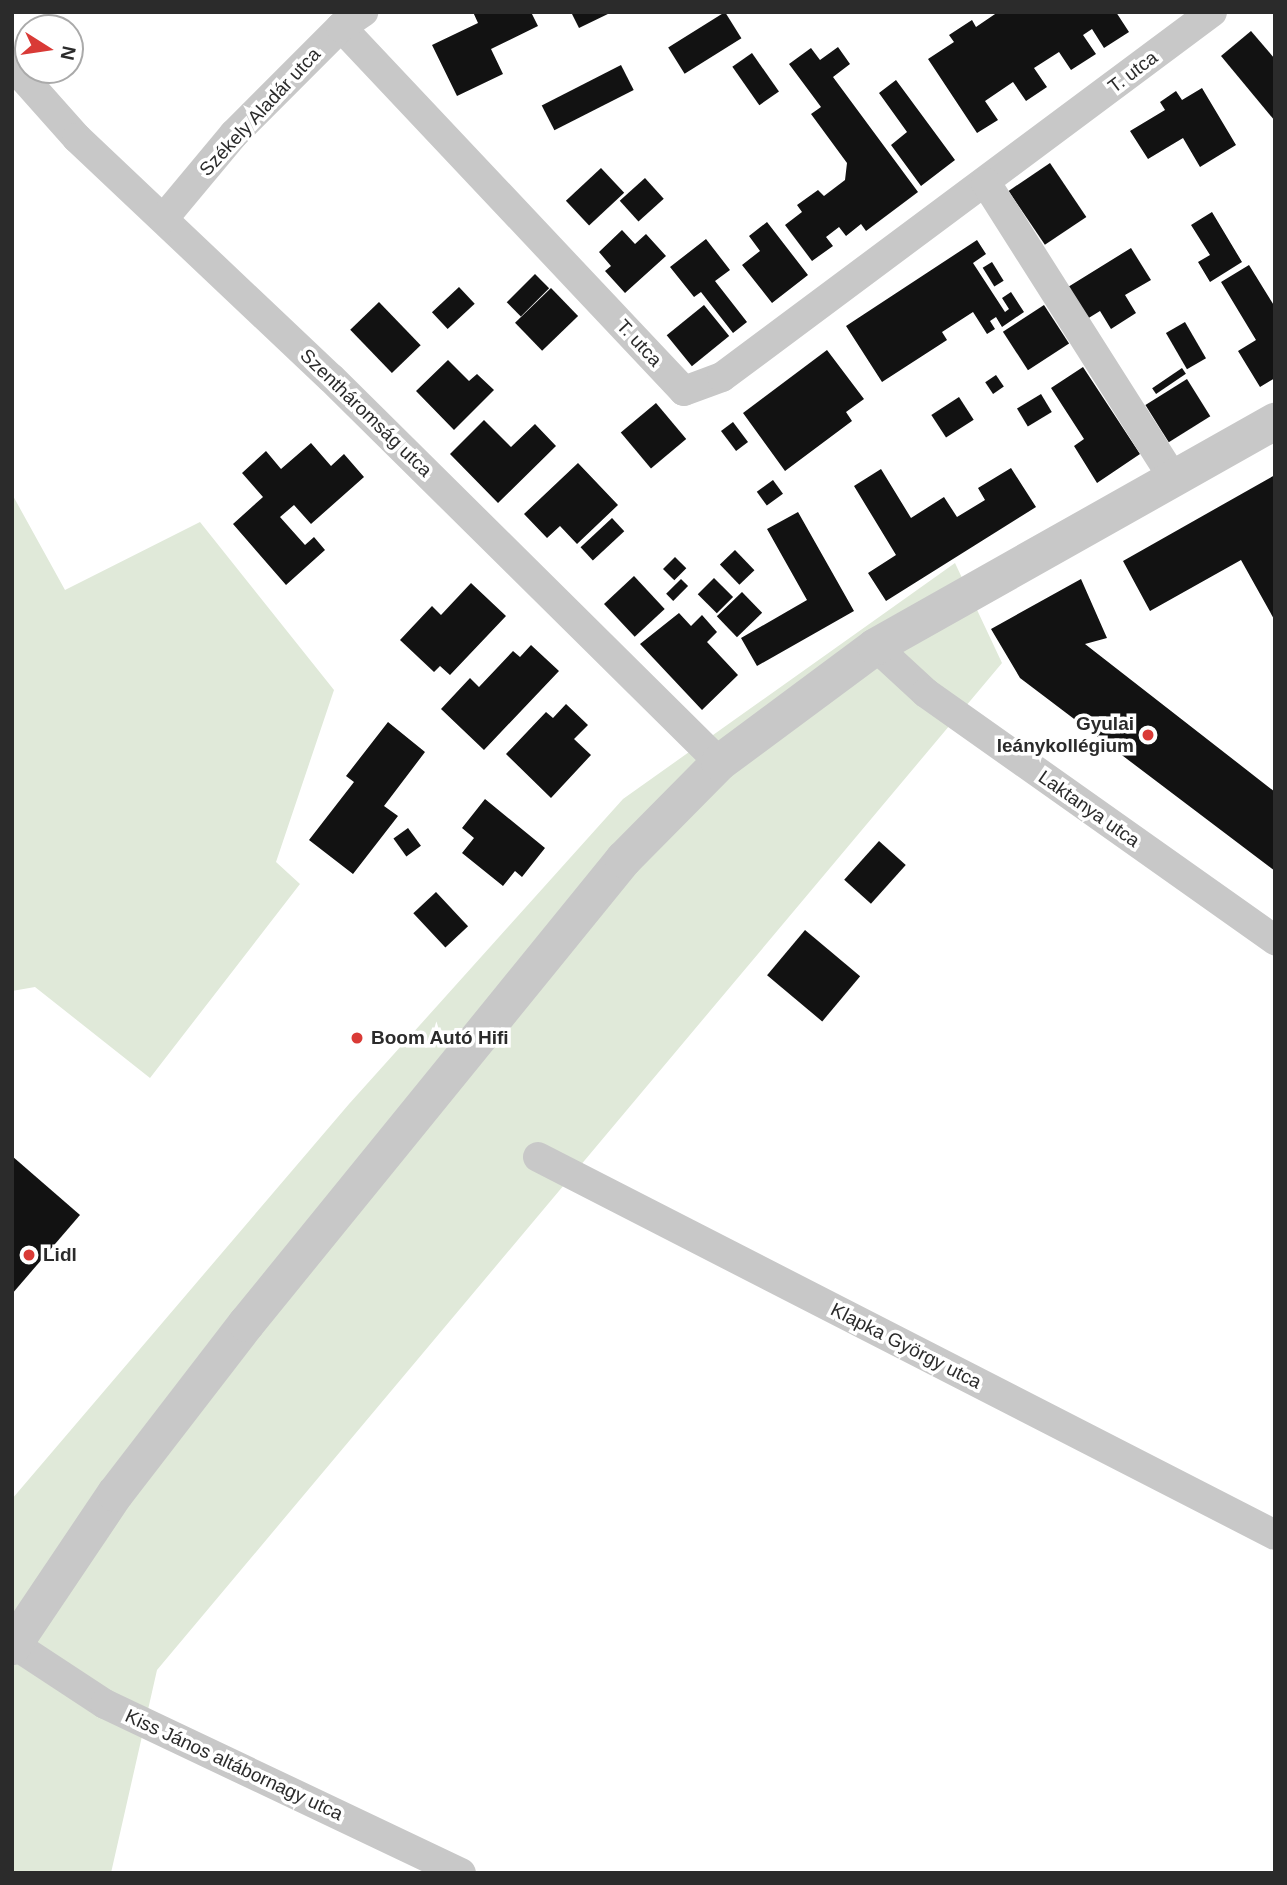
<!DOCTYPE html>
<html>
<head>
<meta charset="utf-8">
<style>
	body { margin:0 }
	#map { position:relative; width:1287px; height:1885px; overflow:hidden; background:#fff; font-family:Helvetica,sans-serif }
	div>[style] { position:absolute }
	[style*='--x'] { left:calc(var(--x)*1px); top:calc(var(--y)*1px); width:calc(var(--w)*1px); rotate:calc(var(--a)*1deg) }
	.green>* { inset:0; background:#e0e9d9 }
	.building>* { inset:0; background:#121212; transform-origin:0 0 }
	.minor>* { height:30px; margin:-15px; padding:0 15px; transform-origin:15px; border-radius:15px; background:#c8c8c8 }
	.tertiary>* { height:37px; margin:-18.5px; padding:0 18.5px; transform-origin:18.5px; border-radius:18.5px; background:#c8c8c8 }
	.dots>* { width:19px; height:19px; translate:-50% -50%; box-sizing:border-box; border:4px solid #fff; border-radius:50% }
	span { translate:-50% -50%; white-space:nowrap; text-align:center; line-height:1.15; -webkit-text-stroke:7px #fff; paint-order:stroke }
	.street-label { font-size:19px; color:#2b2b2b }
	.poi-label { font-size:19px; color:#2b2b2b; font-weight:700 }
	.right { translate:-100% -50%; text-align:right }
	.left { translate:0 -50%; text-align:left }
	.frame { position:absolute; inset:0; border:14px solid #2b2b2b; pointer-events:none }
	.north { position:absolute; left:14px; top:14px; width:70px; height:70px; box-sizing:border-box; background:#fff; border:2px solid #aaa; border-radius:50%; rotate:102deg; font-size:19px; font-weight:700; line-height:28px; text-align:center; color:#2b2b2b }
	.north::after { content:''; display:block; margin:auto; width:24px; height:32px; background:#d93a36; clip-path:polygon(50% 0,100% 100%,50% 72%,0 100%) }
</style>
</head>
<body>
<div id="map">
	<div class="green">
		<div style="clip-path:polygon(12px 494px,65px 590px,200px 522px,334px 690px,276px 862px,300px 884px,150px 1078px,35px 987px,12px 991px)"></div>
		<div style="clip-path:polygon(955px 563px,1002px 663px,157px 1670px,111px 1873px,12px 1873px,12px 1499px,349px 1104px,623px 799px)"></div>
	</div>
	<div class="building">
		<div style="clip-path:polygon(473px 12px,531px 12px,538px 26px,491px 49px,503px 74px,457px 96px,432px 45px,478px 23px)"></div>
		<div style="clip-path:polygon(571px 12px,612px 12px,579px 28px)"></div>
		<div style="left:725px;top:12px;width:31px;height:67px;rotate:58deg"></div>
		<div style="clip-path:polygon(998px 12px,1116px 12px,1129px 32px,1104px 48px,1092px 29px,1083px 35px,1096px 54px,1071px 70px,1059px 52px,1034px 68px,1047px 87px,1026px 101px,1013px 82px,985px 101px,998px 120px,977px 133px,928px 59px,954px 42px,949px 35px,972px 20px,976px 27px)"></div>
		<div style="clip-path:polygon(1251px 31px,1275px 59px,1275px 121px,1221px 56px)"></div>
		<div style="clip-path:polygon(838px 47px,850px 64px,833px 77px,918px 192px,866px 231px,861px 224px,846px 236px,839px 227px,826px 237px,833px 246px,812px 261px,785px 225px,802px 212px,797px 205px,818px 190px,824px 196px,845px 180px,847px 163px,811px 114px,821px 107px,789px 64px,811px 48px,820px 60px)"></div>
		<div style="left:752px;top:53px;width:47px;height:24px;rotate:55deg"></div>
		<div style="left:621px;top:65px;width:28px;height:89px;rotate:63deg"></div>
		<div style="clip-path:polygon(896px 80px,955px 160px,921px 186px,891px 145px,907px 132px,879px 93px)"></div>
		<div style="clip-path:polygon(1202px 88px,1236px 145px,1200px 167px,1183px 138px,1148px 159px,1130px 131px,1165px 110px,1160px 102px,1176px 91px,1182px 100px)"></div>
		<div style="left:1050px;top:163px;width:65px;height:50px;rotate:56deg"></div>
		<div style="left:601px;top:168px;width:34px;height:48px;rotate:47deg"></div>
		<div style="left:645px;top:178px;width:28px;height:34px;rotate:48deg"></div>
		<div style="clip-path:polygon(1212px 212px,1242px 262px,1210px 282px,1198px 262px,1210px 255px,1191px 225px)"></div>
		<div style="clip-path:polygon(767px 222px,808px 275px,772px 303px,742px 265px,760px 251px,749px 236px)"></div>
		<div style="clip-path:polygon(622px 230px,635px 244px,646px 234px,666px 256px,625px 293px,605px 271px,611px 266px,599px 252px)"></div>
		<div style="clip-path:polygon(706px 239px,730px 270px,715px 281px,747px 322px,733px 333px,701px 292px,694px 297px,670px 267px)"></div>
		<div style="clip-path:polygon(977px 240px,986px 254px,973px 263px,1005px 312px,1009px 309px,1002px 298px,1011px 292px,1024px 312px,1002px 327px,996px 317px,990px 321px,995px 329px,987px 334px,973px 312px,942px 332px,947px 340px,882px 382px,846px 326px)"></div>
		<div style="clip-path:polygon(1131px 248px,1151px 280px,1125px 295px,1136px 313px,1111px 329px,1100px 311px,1087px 319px,1068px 287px)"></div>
		<div style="left:992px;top:262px;width:22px;height:11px;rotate:58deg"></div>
		<div style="clip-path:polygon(1249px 265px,1275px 307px,1275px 378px,1260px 387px,1238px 351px,1256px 340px,1221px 282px)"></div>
		<div style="left:535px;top:274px;width:20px;height:40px;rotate:45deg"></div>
		<div style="left:459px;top:287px;width:23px;height:37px;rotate:47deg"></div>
		<div style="left:551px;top:288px;width:39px;height:50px;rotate:46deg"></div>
		<div style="left:379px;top:302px;width:60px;height:40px;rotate:46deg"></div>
		<div style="left:704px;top:305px;width:40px;height:48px;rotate:51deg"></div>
		<div style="left:1044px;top:305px;width:46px;height:49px;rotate:57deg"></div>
		<div style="left:1185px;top:322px;width:42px;height:22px;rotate:60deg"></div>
		<div style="clip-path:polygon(827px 350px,864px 399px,846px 412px,852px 421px,785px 471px,743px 413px)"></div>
		<div style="clip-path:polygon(448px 360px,469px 381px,477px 374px,494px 390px,454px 430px,416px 391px)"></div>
		<div style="clip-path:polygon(1083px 367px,1140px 454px,1097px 483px,1074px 446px,1084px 439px,1051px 388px)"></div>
		<div style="left:1182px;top:368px;width:7px;height:36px;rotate:56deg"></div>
		<div style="left:996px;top:375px;width:14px;height:13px;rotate:56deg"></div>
		<div style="left:1187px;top:379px;width:44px;height:49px;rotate:58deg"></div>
		<div style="left:1041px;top:394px;width:21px;height:28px;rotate:59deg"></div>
		<div style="left:959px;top:397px;width:27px;height:33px;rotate:57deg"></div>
		<div style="left:656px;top:403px;width:47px;height:46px;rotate:50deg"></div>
		<div style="clip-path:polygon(484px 420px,511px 447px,535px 424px,556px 446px,498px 503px,450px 454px)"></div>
		<div style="left:733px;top:422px;width:25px;height:15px;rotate:53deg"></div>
		<div style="clip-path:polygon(311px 443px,331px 466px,344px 454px,364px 477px,311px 524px,294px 505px,280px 517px,305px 545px,314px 537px,325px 550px,286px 585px,233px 524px,263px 497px,242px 473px,266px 451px,281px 469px)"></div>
		<div style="clip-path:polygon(578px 463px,618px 505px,577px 544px,560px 526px,547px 538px,524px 514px)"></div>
		<div style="clip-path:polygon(1011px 468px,1036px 507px,886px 601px,868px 573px,896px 555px,854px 486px,881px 469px,911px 518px,944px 497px,957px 517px,985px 500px,978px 488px)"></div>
		<div style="clip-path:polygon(1275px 475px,1275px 621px,1241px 560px,1150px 611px,1123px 561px)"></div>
		<div style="left:773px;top:480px;width:17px;height:20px;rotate:54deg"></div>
		<div style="clip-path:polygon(798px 512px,854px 611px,757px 666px,741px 638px,807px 600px,767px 529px)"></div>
		<div style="left:612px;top:518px;width:18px;height:43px;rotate:47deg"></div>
		<div style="left:735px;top:550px;width:28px;height:21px;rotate:46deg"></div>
		<div style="left:675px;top:557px;width:16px;height:17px;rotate:45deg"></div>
		<div style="left:634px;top:576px;width:45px;height:41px;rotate:47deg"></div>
		<div style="left:714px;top:578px;width:27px;height:23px;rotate:45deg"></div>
		<div style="left:681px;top:579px;width:10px;height:21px;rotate:45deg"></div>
		<div style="clip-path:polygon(1081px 579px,1107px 638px,1085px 644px,1275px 792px,1275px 871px,1020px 678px,991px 629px)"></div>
		<div style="clip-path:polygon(471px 583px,506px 616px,450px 675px,440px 666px,434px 672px,400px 640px,432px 606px,441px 615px)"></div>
		<div style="left:742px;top:592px;width:29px;height:35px;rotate:46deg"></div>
		<div style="clip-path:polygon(679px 613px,691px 626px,702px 615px,717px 632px,707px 642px,738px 675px,702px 710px,640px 644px)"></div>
		<div style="clip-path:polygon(531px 645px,559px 671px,484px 750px,441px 709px,470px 678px,479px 687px,513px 651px,520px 657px)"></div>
		<div style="clip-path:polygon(566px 704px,588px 725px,574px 739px,591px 755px,551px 798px,506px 754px,546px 712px,553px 718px)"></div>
		<div style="clip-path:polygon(388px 722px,425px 752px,384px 806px,398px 816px,353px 874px,309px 840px,354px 782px,346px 776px)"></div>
		<div style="clip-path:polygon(485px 799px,545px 848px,522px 877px,515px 871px,503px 886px,462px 853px,474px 838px,462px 828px)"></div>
		<div style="left:408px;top:828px;width:22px;height:18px;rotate:54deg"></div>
		<div style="left:879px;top:841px;width:36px;height:52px;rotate:42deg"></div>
		<div style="left:436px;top:892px;width:47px;height:31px;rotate:47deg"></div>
		<div style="left:805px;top:930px;width:72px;height:59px;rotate:40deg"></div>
		<div style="clip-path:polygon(12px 1156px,80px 1215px,12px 1294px)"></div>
	</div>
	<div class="minor">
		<div style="--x:341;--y:27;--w:500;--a:46.7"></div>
		<div style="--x:684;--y:391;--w:40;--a:-20.2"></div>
		<div style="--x:722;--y:377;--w:611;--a:-36.68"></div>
		<div style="--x:12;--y:65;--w:98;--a:48.3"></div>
		<div style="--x:77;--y:138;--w:349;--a:43.4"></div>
		<div style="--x:331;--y:378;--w:546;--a:44.7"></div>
		<div style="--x:986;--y:183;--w:349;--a:57.6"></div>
		<div style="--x:164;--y:218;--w:109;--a:-50.2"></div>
		<div style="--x:234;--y:134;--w:151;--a:-45"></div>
		<div style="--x:341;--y:27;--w:27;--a:-34"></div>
		<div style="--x:875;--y:646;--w:69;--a:42.7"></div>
		<div style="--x:926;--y:693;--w:428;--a:35.3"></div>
		<div style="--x:538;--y:1157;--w:828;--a:27.15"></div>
		<div style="--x:12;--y:1643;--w:111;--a:33.3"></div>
		<div style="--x:105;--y:1704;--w:394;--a:25.4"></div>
	</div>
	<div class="tertiary">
		<div style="--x:12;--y:1646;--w:184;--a:-56.1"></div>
		<div style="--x:115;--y:1493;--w:215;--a:-52.4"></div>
		<div style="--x:246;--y:1323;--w:598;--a:-50.91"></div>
		<div style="--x:623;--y:859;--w:136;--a:-45.3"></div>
		<div style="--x:719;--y:762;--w:194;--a:-36.6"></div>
		<div style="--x:875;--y:646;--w:459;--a:-29.4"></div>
	</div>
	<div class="dots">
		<div style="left:1148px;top:735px;background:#d93a36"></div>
		<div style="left:357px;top:1038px;background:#d93a36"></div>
		<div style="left:29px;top:1255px;background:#d93a36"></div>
	</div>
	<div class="street-label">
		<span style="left:1133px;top:72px;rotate:-37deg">T. utca</span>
		<span style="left:260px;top:112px;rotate:-47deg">Székely Aladár utca</span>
		<span style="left:639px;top:343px;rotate:47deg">T. utca</span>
		<span style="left:366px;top:413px;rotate:44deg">Szentháromság utca</span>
		<span style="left:1089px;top:809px;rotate:35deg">Laktanya utca</span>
		<span style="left:906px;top:1346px;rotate:27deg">Klapka György utca</span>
		<span style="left:234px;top:1765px;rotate:25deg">Kiss János altábornagy utca</span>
	</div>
	<div class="poi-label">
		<span class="right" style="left:1134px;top:735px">Gyulai<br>leánykollégium</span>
		<span class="left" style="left:371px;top:1038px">Boom Autó Hifi</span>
		<span class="left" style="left:43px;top:1255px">Lidl</span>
	</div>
	<div class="frame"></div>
	<div class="north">N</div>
</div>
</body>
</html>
